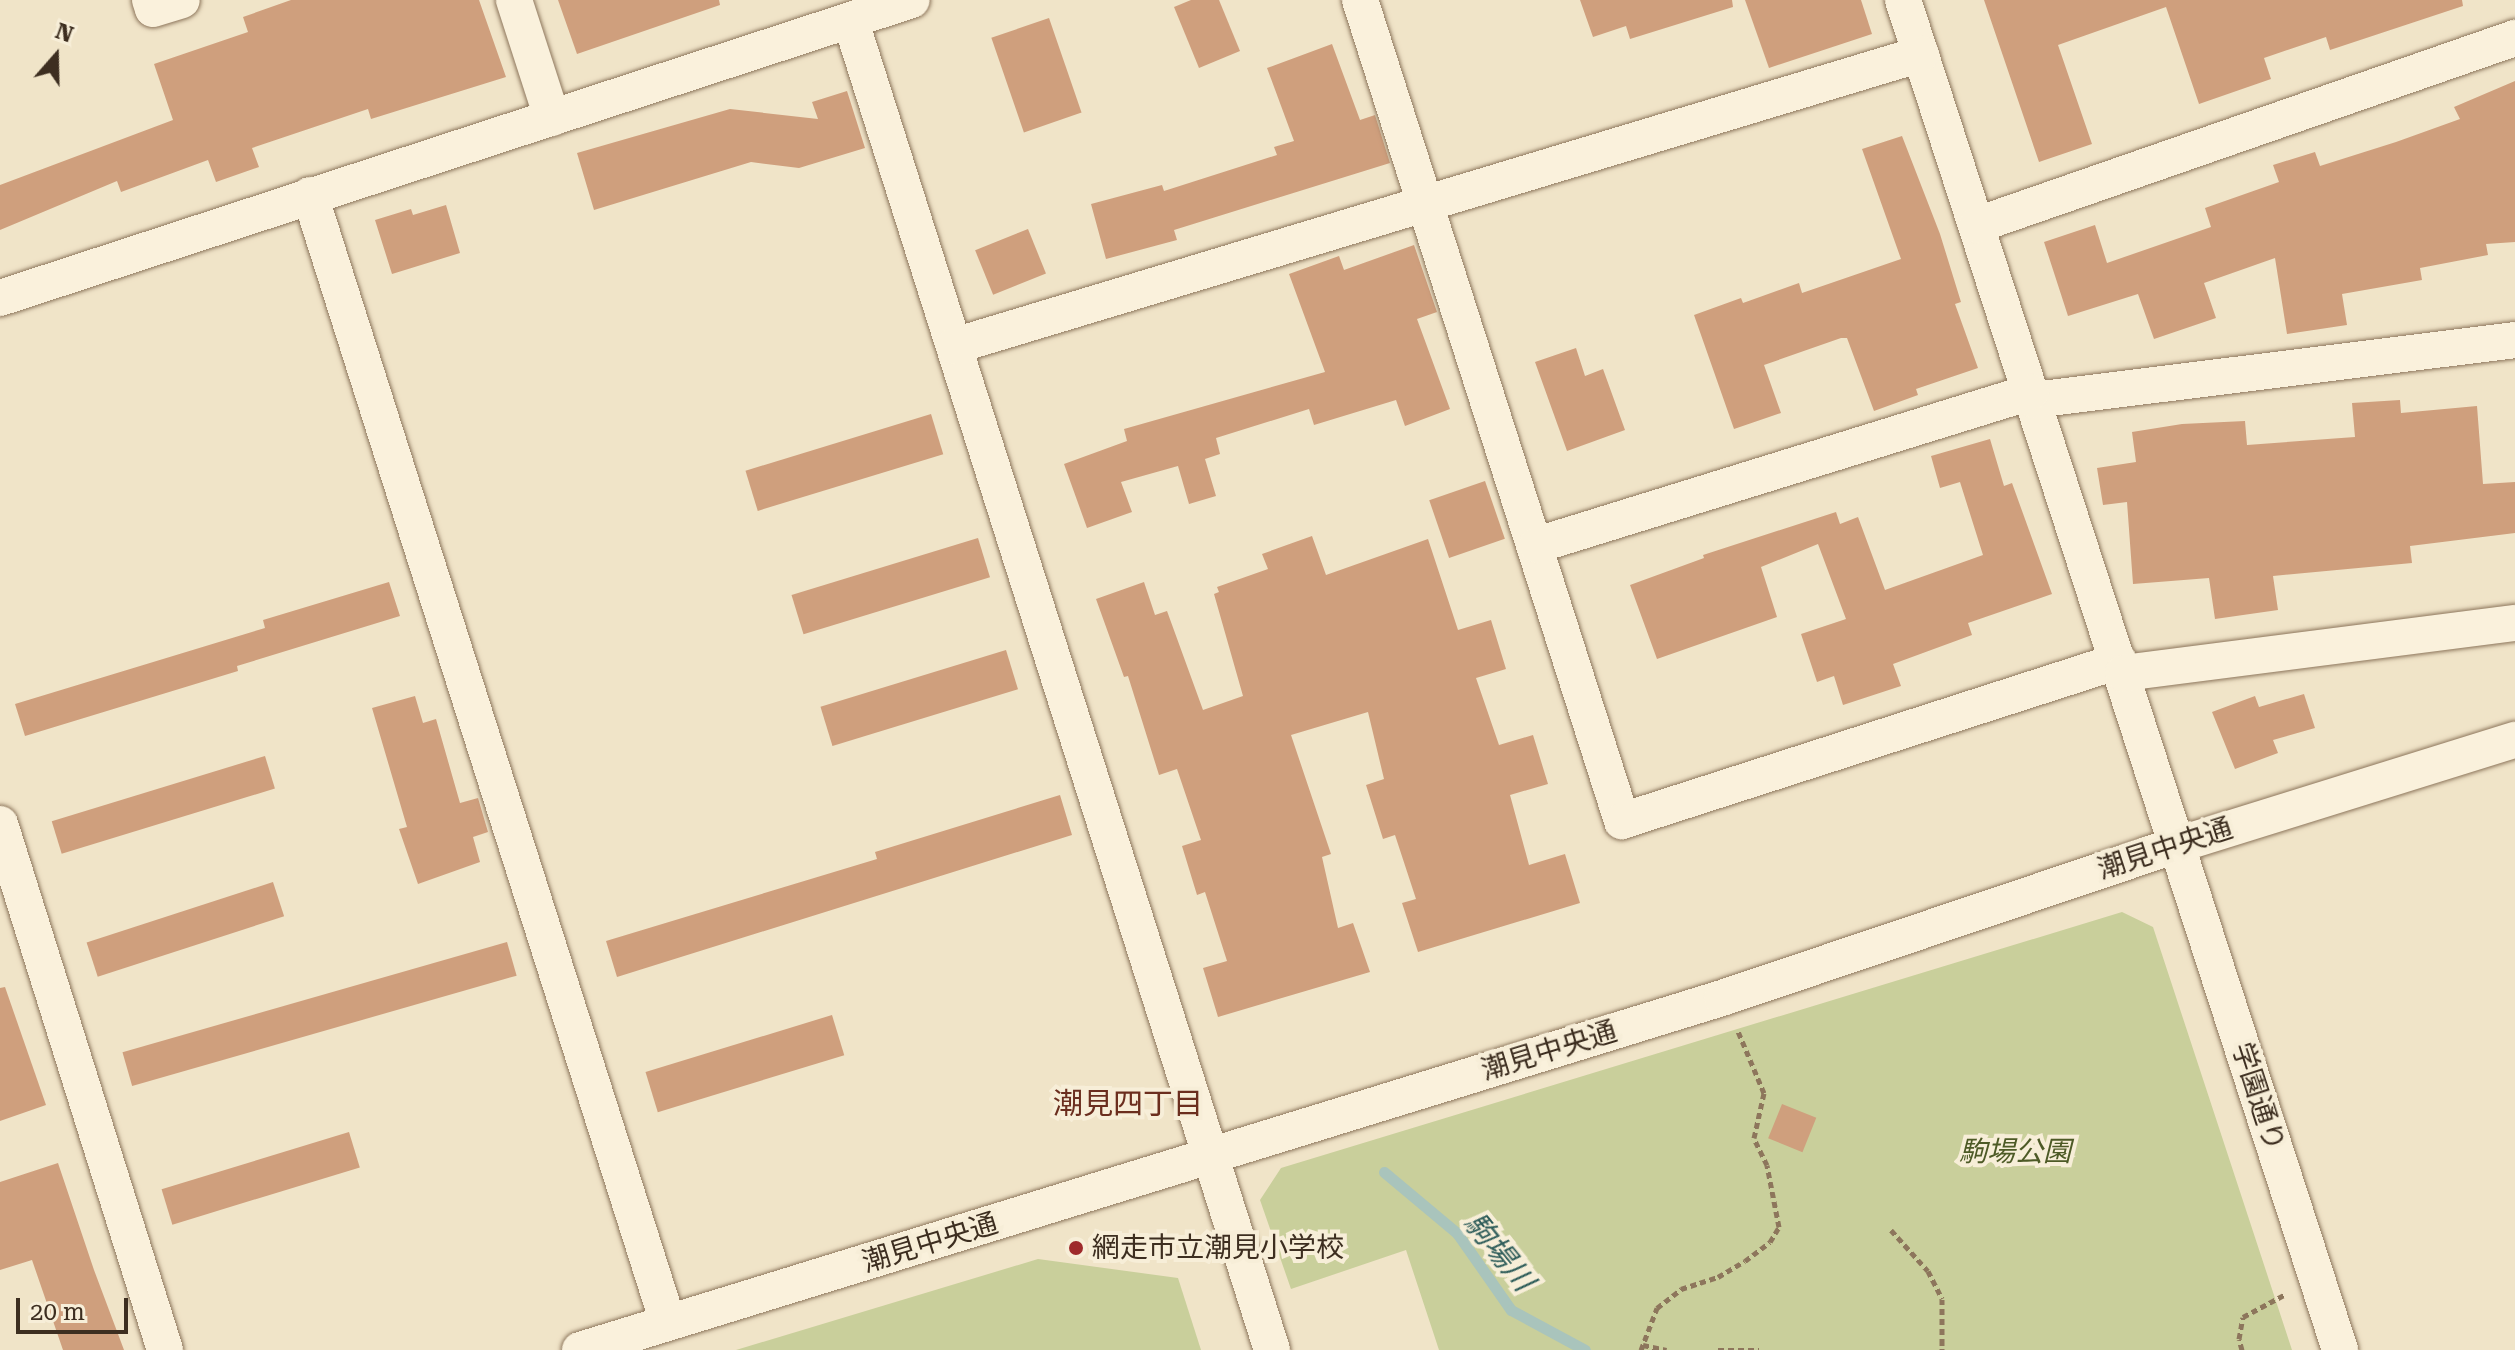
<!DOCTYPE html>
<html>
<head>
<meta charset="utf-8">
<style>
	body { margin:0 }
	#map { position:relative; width:2515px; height:1350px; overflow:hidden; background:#f0e4c8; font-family:"Roboto Serif","Noto Sans JP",serif }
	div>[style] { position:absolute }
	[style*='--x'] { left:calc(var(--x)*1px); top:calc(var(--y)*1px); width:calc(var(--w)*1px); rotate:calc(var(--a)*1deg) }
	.green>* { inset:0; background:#c9cf9b }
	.stream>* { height:11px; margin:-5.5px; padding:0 5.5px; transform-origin:5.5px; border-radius:5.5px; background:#a9c4bc }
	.building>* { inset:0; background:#cf9f7d; transform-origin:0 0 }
	.path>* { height:5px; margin-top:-2.5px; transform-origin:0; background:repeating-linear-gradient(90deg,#8d765c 0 6px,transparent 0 10px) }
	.roads { filter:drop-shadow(0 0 2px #8d765c) drop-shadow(0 0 2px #8d765c) }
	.minor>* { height:36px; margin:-18px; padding:0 18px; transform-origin:18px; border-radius:18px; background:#faf1dc }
	.dots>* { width:22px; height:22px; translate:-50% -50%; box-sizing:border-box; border:4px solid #f7eed8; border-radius:50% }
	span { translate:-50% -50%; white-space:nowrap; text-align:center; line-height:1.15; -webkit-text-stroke:8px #f7eed8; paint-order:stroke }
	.street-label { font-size:28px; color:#3d2e20 }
	.park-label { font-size:28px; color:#4d5a26; font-style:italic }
	.poi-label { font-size:28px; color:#3d2e20 }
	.left { translate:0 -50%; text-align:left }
	.neighbourhood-label { font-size:30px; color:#6b2e1e }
	.water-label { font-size:30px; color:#2f5d5a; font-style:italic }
	.north { position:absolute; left:16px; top:16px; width:80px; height:80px; -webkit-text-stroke:6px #f7eed8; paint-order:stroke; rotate:20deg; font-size:22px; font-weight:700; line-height:32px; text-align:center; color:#3d2e20 }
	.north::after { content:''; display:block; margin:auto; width:28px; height:36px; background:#3d2e20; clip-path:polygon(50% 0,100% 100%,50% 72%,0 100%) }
	.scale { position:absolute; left:16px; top:1298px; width:112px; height:36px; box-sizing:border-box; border:4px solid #3d2e20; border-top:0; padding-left:10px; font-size:24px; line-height:28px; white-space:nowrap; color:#3d2e20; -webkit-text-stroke:6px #f7eed8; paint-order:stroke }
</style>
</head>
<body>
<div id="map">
	<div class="green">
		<div style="clip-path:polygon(2122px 912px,2153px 927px,2292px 1350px,1439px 1350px,1406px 1250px,1291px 1289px,1260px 1200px,1281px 1168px)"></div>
		<div style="clip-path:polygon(1038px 1259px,1178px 1278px,1201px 1350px,736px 1350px)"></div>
	</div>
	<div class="stream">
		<div style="--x:1384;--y:1172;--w:95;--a:39.9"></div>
		<div style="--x:1457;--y:1233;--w:94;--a:55"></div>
		<div style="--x:1511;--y:1310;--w:84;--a:28.4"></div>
	</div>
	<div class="building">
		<div style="clip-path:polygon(291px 0,479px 0,506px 77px,371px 119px,368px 109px,252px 148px,259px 167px,216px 182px,208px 160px,121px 192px,117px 181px,0 230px,0 185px,173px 120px,154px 64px,248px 32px,243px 17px)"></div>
		<div style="clip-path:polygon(558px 0,719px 0,720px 5px,577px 54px)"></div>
		<div style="clip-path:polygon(1191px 0,1219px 0,1240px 51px,1199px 68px,1174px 7px)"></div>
		<div style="clip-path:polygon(1580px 0,1732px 0,1733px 7px,1630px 39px,1626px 26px,1593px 37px)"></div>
		<div style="clip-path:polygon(1745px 0,1861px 0,1872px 34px,1769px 68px)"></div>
		<div style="clip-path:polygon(1984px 0,2462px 0,2463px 6px,2330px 50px,2326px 37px,2264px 58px,2271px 79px,2199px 104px,2166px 7px,2058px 45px,2092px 144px,2039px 162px)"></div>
		<div style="left:1049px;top:18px;width:100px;height:61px;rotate:71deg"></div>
		<div style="clip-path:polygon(1332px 44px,1360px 120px,1375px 115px,1390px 163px,1174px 230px,1177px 240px,1106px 259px,1091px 204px,1162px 185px,1164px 191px,1277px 155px,1274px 147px,1294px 141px,1267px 68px)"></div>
		<div style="clip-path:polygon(2515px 81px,2515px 242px,2486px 244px,2488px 255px,2420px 268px,2422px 280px,2342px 294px,2347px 325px,2287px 334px,2275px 258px,2204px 283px,2216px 318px,2154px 339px,2138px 294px,2068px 316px,2044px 242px,2095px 225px,2107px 263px,2211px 227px,2205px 208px,2279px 182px,2273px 165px,2315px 152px,2320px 166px,2396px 142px,2460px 119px,2454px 107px)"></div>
		<div style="clip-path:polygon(847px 91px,865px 148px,799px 168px,751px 162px,594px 210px,577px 153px,730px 109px,818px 119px,812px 102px)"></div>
		<div style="clip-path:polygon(1902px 136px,1940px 234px,1961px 302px,1955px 304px,1978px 368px,1916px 389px,1918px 395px,1874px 411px,1847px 338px,1841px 338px,1764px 365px,1781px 413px,1734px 429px,1694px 315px,1741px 298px,1743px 303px,1799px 283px,1802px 293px,1901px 259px,1862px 149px)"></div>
		<div style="clip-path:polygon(446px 205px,460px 253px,392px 274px,375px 220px,411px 209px,413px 215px)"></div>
		<div style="left:1028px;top:229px;width:48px;height:57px;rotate:68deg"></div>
		<div style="clip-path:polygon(1414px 245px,1437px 312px,1417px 319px,1450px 409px,1405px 426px,1396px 400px,1314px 425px,1309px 409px,1216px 438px,1220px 454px,1205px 459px,1216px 496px,1189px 504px,1178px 466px,1121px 482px,1132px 512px,1087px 528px,1064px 464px,1127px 441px,1124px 429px,1325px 372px,1289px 274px,1339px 256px,1344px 270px)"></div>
		<div style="clip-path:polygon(1576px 348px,1585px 376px,1603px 369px,1625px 430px,1567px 451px,1535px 362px)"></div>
		<div style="clip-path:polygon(2400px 400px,2401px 413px,2477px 406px,2483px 484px,2515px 482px,2515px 533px,2410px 546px,2412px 563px,2273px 576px,2278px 610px,2215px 619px,2209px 578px,2133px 584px,2127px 502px,2103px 505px,2097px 468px,2136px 462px,2132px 432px,2182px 424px,2245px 421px,2247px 445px,2355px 437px,2352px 403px)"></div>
		<div style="left:931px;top:414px;width:42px;height:194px;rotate:73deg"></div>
		<div style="clip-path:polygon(1990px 439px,2004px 486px,2012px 483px,2052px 594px,1968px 623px,1972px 635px,1893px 664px,1901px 686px,1843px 705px,1834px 676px,1817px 682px,1801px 634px,1846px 619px,1818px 544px,1761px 567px,1777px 617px,1657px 659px,1630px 585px,1704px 558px,1703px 555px,1836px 512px,1840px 524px,1858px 517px,1885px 590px,1983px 555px,1960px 482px,1940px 488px,1931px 456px)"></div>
		<div style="left:1485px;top:481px;width:61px;height:59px;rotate:71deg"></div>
		<div style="clip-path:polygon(1312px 536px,1326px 575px,1428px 539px,1458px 630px,1491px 620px,1506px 669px,1476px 678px,1499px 745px,1533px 735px,1548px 784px,1510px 795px,1529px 865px,1565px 854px,1580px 903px,1418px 952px,1402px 903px,1416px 899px,1395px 835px,1383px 839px,1366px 785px,1384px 779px,1368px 712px,1291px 735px,1331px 854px,1322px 857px,1338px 928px,1353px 923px,1370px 972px,1218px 1017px,1203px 968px,1227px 961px,1205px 892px,1197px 895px,1182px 846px,1201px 840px,1177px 769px,1159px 775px,1128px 676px,1124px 677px,1096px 599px,1144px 582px,1155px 615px,1167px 611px,1203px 710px,1243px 696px,1214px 594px,1219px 592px,1217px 587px,1268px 569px,1262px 554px)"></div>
		<div style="left:978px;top:538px;width:41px;height:195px;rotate:73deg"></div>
		<div style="clip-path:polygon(389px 582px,400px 616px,237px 666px,238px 671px,25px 736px,15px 704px,265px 628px,263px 620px)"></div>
		<div style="left:1006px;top:650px;width:41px;height:194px;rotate:73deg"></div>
		<div style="clip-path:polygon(2304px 694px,2315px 728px,2273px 740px,2278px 753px,2235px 769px,2212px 712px,2255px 696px,2259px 707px)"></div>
		<div style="clip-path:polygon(415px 696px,423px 723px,436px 719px,460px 803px,478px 798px,488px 832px,473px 837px,480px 862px,418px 884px,399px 829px,407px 827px,372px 708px)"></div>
		<div style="left:265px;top:756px;width:34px;height:223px;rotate:73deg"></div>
		<div style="clip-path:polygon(1060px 795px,1072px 835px,617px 977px,606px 941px,877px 859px,875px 852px)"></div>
		<div style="left:273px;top:882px;width:36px;height:196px;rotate:72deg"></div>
		<div style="left:507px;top:942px;width:35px;height:400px;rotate:74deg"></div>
		<div style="clip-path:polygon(5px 987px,46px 1105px,0 1121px,0 988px)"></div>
		<div style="left:832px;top:1015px;width:42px;height:195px;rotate:73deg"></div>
		<div style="left:1782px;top:1104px;width:37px;height:37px;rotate:22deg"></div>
		<div style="left:349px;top:1132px;width:37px;height:196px;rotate:73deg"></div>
		<div style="clip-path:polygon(58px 1163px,94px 1270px,124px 1350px,63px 1350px,32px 1260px,0 1270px,0 1182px)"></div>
	</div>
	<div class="path">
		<div style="--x:1891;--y:1230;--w:55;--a:47.9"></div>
		<div style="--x:1928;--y:1271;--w:31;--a:63"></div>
		<div style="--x:1942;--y:1299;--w:51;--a:90"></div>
		<div style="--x:1643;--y:1345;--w:24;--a:12"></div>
		<div style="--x:1641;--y:1350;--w:45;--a:-69.1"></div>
		<div style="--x:1657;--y:1308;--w:31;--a:-38"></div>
		<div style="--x:1681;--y:1289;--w:39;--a:-18"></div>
		<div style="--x:1718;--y:1277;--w:31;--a:-31"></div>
		<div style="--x:1745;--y:1261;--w:31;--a:-37"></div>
		<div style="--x:1770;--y:1242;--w:17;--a:-59"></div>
		<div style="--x:1779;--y:1227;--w:63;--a:-101"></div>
		<div style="--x:1767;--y:1165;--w:30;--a:-116"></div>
		<div style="--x:1754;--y:1138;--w:46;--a:-77.5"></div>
		<div style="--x:1764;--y:1093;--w:67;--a:-112.8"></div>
		<div style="--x:1718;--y:1350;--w:41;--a:0"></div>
		<div style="--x:2242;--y:1350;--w:11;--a:-105"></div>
		<div style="--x:2239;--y:1339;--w:22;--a:-80"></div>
		<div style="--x:2243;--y:1317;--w:47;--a:-28.2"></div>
	</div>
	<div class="roads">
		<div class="minor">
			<div style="--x:150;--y:0;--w:9;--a:72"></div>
			<div style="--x:153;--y:9;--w:30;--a:-17"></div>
			<div style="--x:514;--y:0;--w:124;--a:72.1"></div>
			<div style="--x:1360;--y:0;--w:862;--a:72.3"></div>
			<div style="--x:1622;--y:821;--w:522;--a:-17.85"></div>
			<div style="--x:1903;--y:0;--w:1419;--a:72.06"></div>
			<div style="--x:851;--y:22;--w:1393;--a:72.41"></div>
			<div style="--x:310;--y:195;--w:1183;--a:72.39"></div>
			<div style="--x:1977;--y:225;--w:570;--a:-19.17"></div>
			<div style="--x:0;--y:298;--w:959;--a:-18.1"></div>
			<div style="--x:954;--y:346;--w:1010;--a:-16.8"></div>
			<div style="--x:2034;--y:400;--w:485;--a:-7.1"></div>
			<div style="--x:1537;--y:545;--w:517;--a:-17.21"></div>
			<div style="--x:2123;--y:673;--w:395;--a:-7.3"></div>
			<div style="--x:0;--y:824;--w:551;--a:72.58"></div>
			<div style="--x:580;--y:1350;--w:1195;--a:-17.13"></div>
			<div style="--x:1722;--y:998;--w:480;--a:-18.6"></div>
			<div style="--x:2177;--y:845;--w:354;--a:-17.3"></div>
		</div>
	</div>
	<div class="dots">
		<div style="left:1076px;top:1248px;background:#9e2a2b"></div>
	</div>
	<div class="street-label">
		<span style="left:2165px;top:849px;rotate:-18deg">潮見中央通</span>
		<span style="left:1549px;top:1051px;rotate:-17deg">潮見中央通</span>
		<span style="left:2258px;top:1097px;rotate:72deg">学園通り</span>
		<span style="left:930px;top:1243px;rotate:-17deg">潮見中央通</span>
	</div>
	<div class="park-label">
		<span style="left:2015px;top:1152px">駒場公園</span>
	</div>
	<div class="poi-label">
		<span class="left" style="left:1092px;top:1248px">網走市立潮見小学校</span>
	</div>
	<div class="neighbourhood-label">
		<span style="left:1128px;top:1104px">潮見四丁目</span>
	</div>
	<div class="water-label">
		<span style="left:1499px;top:1252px;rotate:51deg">駒場川</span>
	</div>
	<div class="north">N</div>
	<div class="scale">20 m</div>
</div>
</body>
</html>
